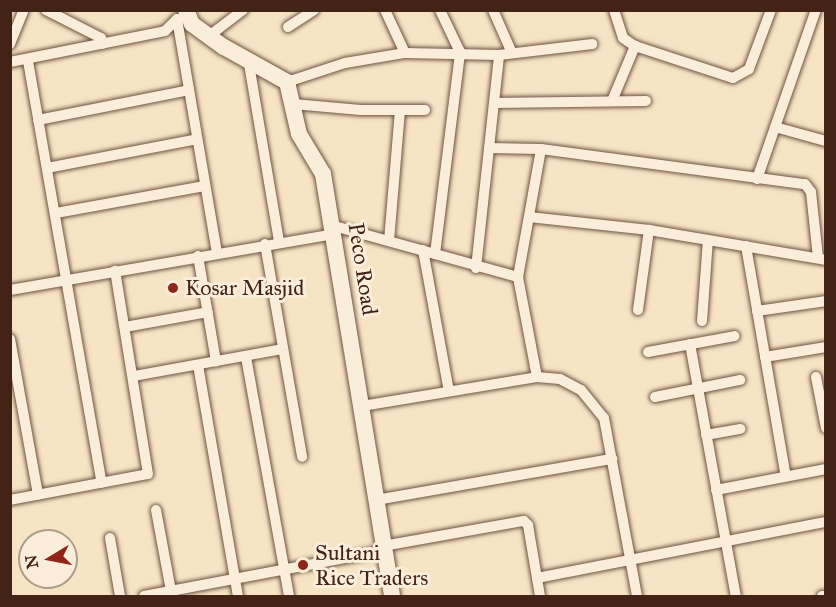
<!DOCTYPE html>
<html>
<head>
<meta charset="utf-8">
<style>
	body { margin:0 }
	#map { position:relative; width:836px; height:607px; overflow:hidden; background:#f7e4c5; font-family:"IM FELL Great Primer",serif }
	div>[style] { position:absolute }
	[style*='--x'] { left:calc(var(--x)*1px); top:calc(var(--y)*1px); width:calc(var(--w)*1px); rotate:calc(var(--a)*1deg) }
	.roads { filter:drop-shadow(0 0 2px #705342) drop-shadow(0 0 2px #705342) }
	.street>* { height:10px; margin:-5px; padding:0 5px; transform-origin:5px; border-radius:5px; background:#faedd9 }
	.secondary>* { height:16px; margin:-8px; padding:0 8px; transform-origin:8px; border-radius:8px; background:#faedd9 }
	.dots>* { width:16px; height:16px; translate:-50% -50%; box-sizing:border-box; border:3px solid #faedd9; border-radius:50% }
	span { translate:-50% -50%; white-space:nowrap; text-align:center; line-height:1.15; -webkit-text-stroke:6px #faedd9; paint-order:stroke }
	.street-label { font-size:22px; color:#432316 }
	.poi-label { font-size:22px; color:#432316 }
	.left { translate:0 -50%; text-align:left }
	.frame { position:absolute; inset:0; border:12px solid #432316; pointer-events:none }
	.north { position:absolute; left:18px; top:529px; width:60px; height:60px; box-sizing:border-box; background:#faedd9; border:2px solid #b19c8b; border-radius:50%; rotate:260deg; font-size:16px; font-weight:700; line-height:24px; text-align:center; color:#432316 }
	.north::after { content:''; display:block; margin:auto; width:21px; height:27px; background:#8f2418; clip-path:polygon(50% 0,100% 100%,50% 72%,0 100%) }
</style>
</head>
<body>
<div id="map">
	<div class="roads">
		<div class="street">
			<div style="--x:46;--y:10;--w:62;--a:27"></div>
			<div style="--x:101;--y:38;--w:6;--a:72"></div>
			<div style="--x:385;--y:10;--w:47;--a:65.1"></div>
			<div style="--x:493;--y:10;--w:47;--a:66.2"></div>
			<div style="--x:614;--y:10;--w:29;--a:72"></div>
			<div style="--x:623;--y:38;--w:14;--a:34"></div>
			<div style="--x:635;--y:46;--w:103;--a:18.1"></div>
			<div style="--x:733;--y:78;--w:18;--a:-29"></div>
			<div style="--x:749;--y:69;--w:63;--a:-69.6"></div>
			<div style="--x:177;--y:19;--w:236;--a:80.3"></div>
			<div style="--x:288;--y:27;--w:31;--a:-33"></div>
			<div style="--x:209;--y:36;--w:43;--a:-37.4"></div>
			<div style="--x:10;--y:44;--w:37;--a:-68"></div>
			<div style="--x:28;--y:61;--w:428;--a:80.1"></div>
			<div style="--x:10;--y:62;--w:158;--a:-11.3"></div>
			<div style="--x:165;--y:31;--w:17;--a:-45"></div>
			<div style="--x:249;--y:64;--w:180;--a:80.4"></div>
			<div style="--x:287;--y:82;--w:61;--a:-18.1"></div>
			<div style="--x:345;--y:63;--w:61;--a:-9.5"></div>
			<div style="--x:405;--y:53;--w:94;--a:1.2"></div>
			<div style="--x:499;--y:55;--w:94;--a:-6.7"></div>
			<div style="--x:612;--y:101;--w:60;--a:-67.3"></div>
			<div style="--x:494;--y:103;--w:152;--a:-0.8"></div>
			<div style="--x:293;--y:104;--w:68;--a:5"></div>
			<div style="--x:361;--y:110;--w:64;--a:0"></div>
			<div style="--x:38;--y:120;--w:154;--a:-11.2"></div>
			<div style="--x:775;--y:127;--w:53;--a:15.4"></div>
			<div style="--x:489;--y:148;--w:52;--a:1.1"></div>
			<div style="--x:541;--y:149;--w:266;--a:7.6"></div>
			<div style="--x:805;--y:184;--w:10;--a:53"></div>
			<div style="--x:811;--y:192;--w:65;--a:83.9"></div>
			<div style="--x:47;--y:168;--w:153;--a:-10.9"></div>
			<div style="--x:757;--y:179;--w:179;--a:-70.8"></div>
			<div style="--x:56;--y:213;--w:151;--a:-10.3"></div>
			<div style="--x:529;--y:217;--w:121;--a:6.2"></div>
			<div style="--x:649;--y:230;--w:180;--a:9.6"></div>
			<div style="--x:334;--y:226;--w:191;--a:15.5"></div>
			<div style="--x:389;--y:241;--w:131;--a:-85.2"></div>
			<div style="--x:265;--y:244;--w:216;--a:80.1"></div>
			<div style="--x:746;--y:246;--w:234;--a:80.2"></div>
			<div style="--x:423;--y:250;--w:143;--a:79.6"></div>
			<div style="--x:435;--y:254;--w:204;--a:-82.9"></div>
			<div style="--x:460;--y:52;--w:47;--a:-115.5"></div>
			<div style="--x:198;--y:256;--w:107;--a:80.3"></div>
			<div style="--x:476;--y:268;--w:214;--a:-83.8"></div>
			<div style="--x:10;--y:290;--w:330;--a:-9.8"></div>
			<div style="--x:638;--y:310;--w:81;--a:-82.2"></div>
			<div style="--x:757;--y:311;--w:70;--a:-8.2"></div>
			<div style="--x:702;--y:321;--w:81;--a:-85.8"></div>
			<div style="--x:125;--y:327;--w:84;--a:-10.2"></div>
			<div style="--x:10;--y:339;--w:158;--a:79.8"></div>
			<div style="--x:690;--y:344;--w:256;--a:79.7"></div>
			<div style="--x:648;--y:352;--w:88;--a:-10.4"></div>
			<div style="--x:246;--y:357;--w:243;--a:79.8"></div>
			<div style="--x:765;--y:357;--w:62;--a:-9.3"></div>
			<div style="--x:198;--y:365;--w:234;--a:80.2"></div>
			<div style="--x:134;--y:376;--w:151;--a:-10.3"></div>
			<div style="--x:537;--y:377;--w:102;--a:-100.8"></div>
			<div style="--x:518;--y:277;--w:130;--a:-79.8"></div>
			<div style="--x:816;--y:377;--w:52;--a:78.9"></div>
			<div style="--x:655;--y:397;--w:87;--a:-11.3"></div>
			<div style="--x:362;--y:406;--w:177;--a:-9.4"></div>
			<div style="--x:537;--y:377;--w:23;--a:5"></div>
			<div style="--x:560;--y:379;--w:24;--a:28"></div>
			<div style="--x:581;--y:390;--w:36;--a:51"></div>
			<div style="--x:604;--y:418;--w:181;--a:79.5"></div>
			<div style="--x:706;--y:435;--w:35;--a:-10"></div>
			<div style="--x:716;--y:490;--w:112;--a:-10.8"></div>
			<div style="--x:10;--y:500;--w:140;--a:-10.7"></div>
			<div style="--x:148;--y:474;--w:206;--a:-99.2"></div>
			<div style="--x:376;--y:500;--w:240;--a:-9.9"></div>
			<div style="--x:156;--y:510;--w:82;--a:79.5"></div>
			<div style="--x:110;--y:538;--w:59;--a:80.2"></div>
			<div style="--x:383;--y:546;--w:143;--a:-10.1"></div>
			<div style="--x:524;--y:521;--w:6;--a:45"></div>
			<div style="--x:528;--y:525;--w:72;--a:80.4"></div>
			<div style="--x:537;--y:578;--w:294;--a:-11"></div>
			<div style="--x:144;--y:596;--w:243;--a:-10.7"></div>
			<div style="--x:822;--y:596;--w:4;--a:0"></div>
		</div>
		<div class="secondary">
			<div style="--x:186;--y:10;--w:15;--a:67"></div>
			<div style="--x:192;--y:24;--w:39;--a:36"></div>
			<div style="--x:224;--y:47;--w:72;--a:29.1"></div>
			<div style="--x:287;--y:82;--w:53;--a:77"></div>
			<div style="--x:299;--y:134;--w:47;--a:59"></div>
			<div style="--x:323;--y:174;--w:428;--a:80.7"></div>
		</div>
	</div>
	<div class="dots">
		<div style="left:173px;top:288px;background:#8f2418"></div>
		<div style="left:303px;top:565px;background:#8f2418"></div>
	</div>
	<div class="street-label">
		<span style="left:363px;top:269px;rotate:81deg">Peco Road</span>
	</div>
	<div class="poi-label">
		<span class="left" style="left:185px;top:288px">Kosar Masjid</span>
		<span class="left" style="left:315px;top:565px">Sultani<br>Rice Traders</span>
	</div>
	<div class="frame"></div>
	<div class="north">N</div>
</div>
</body>
</html>
